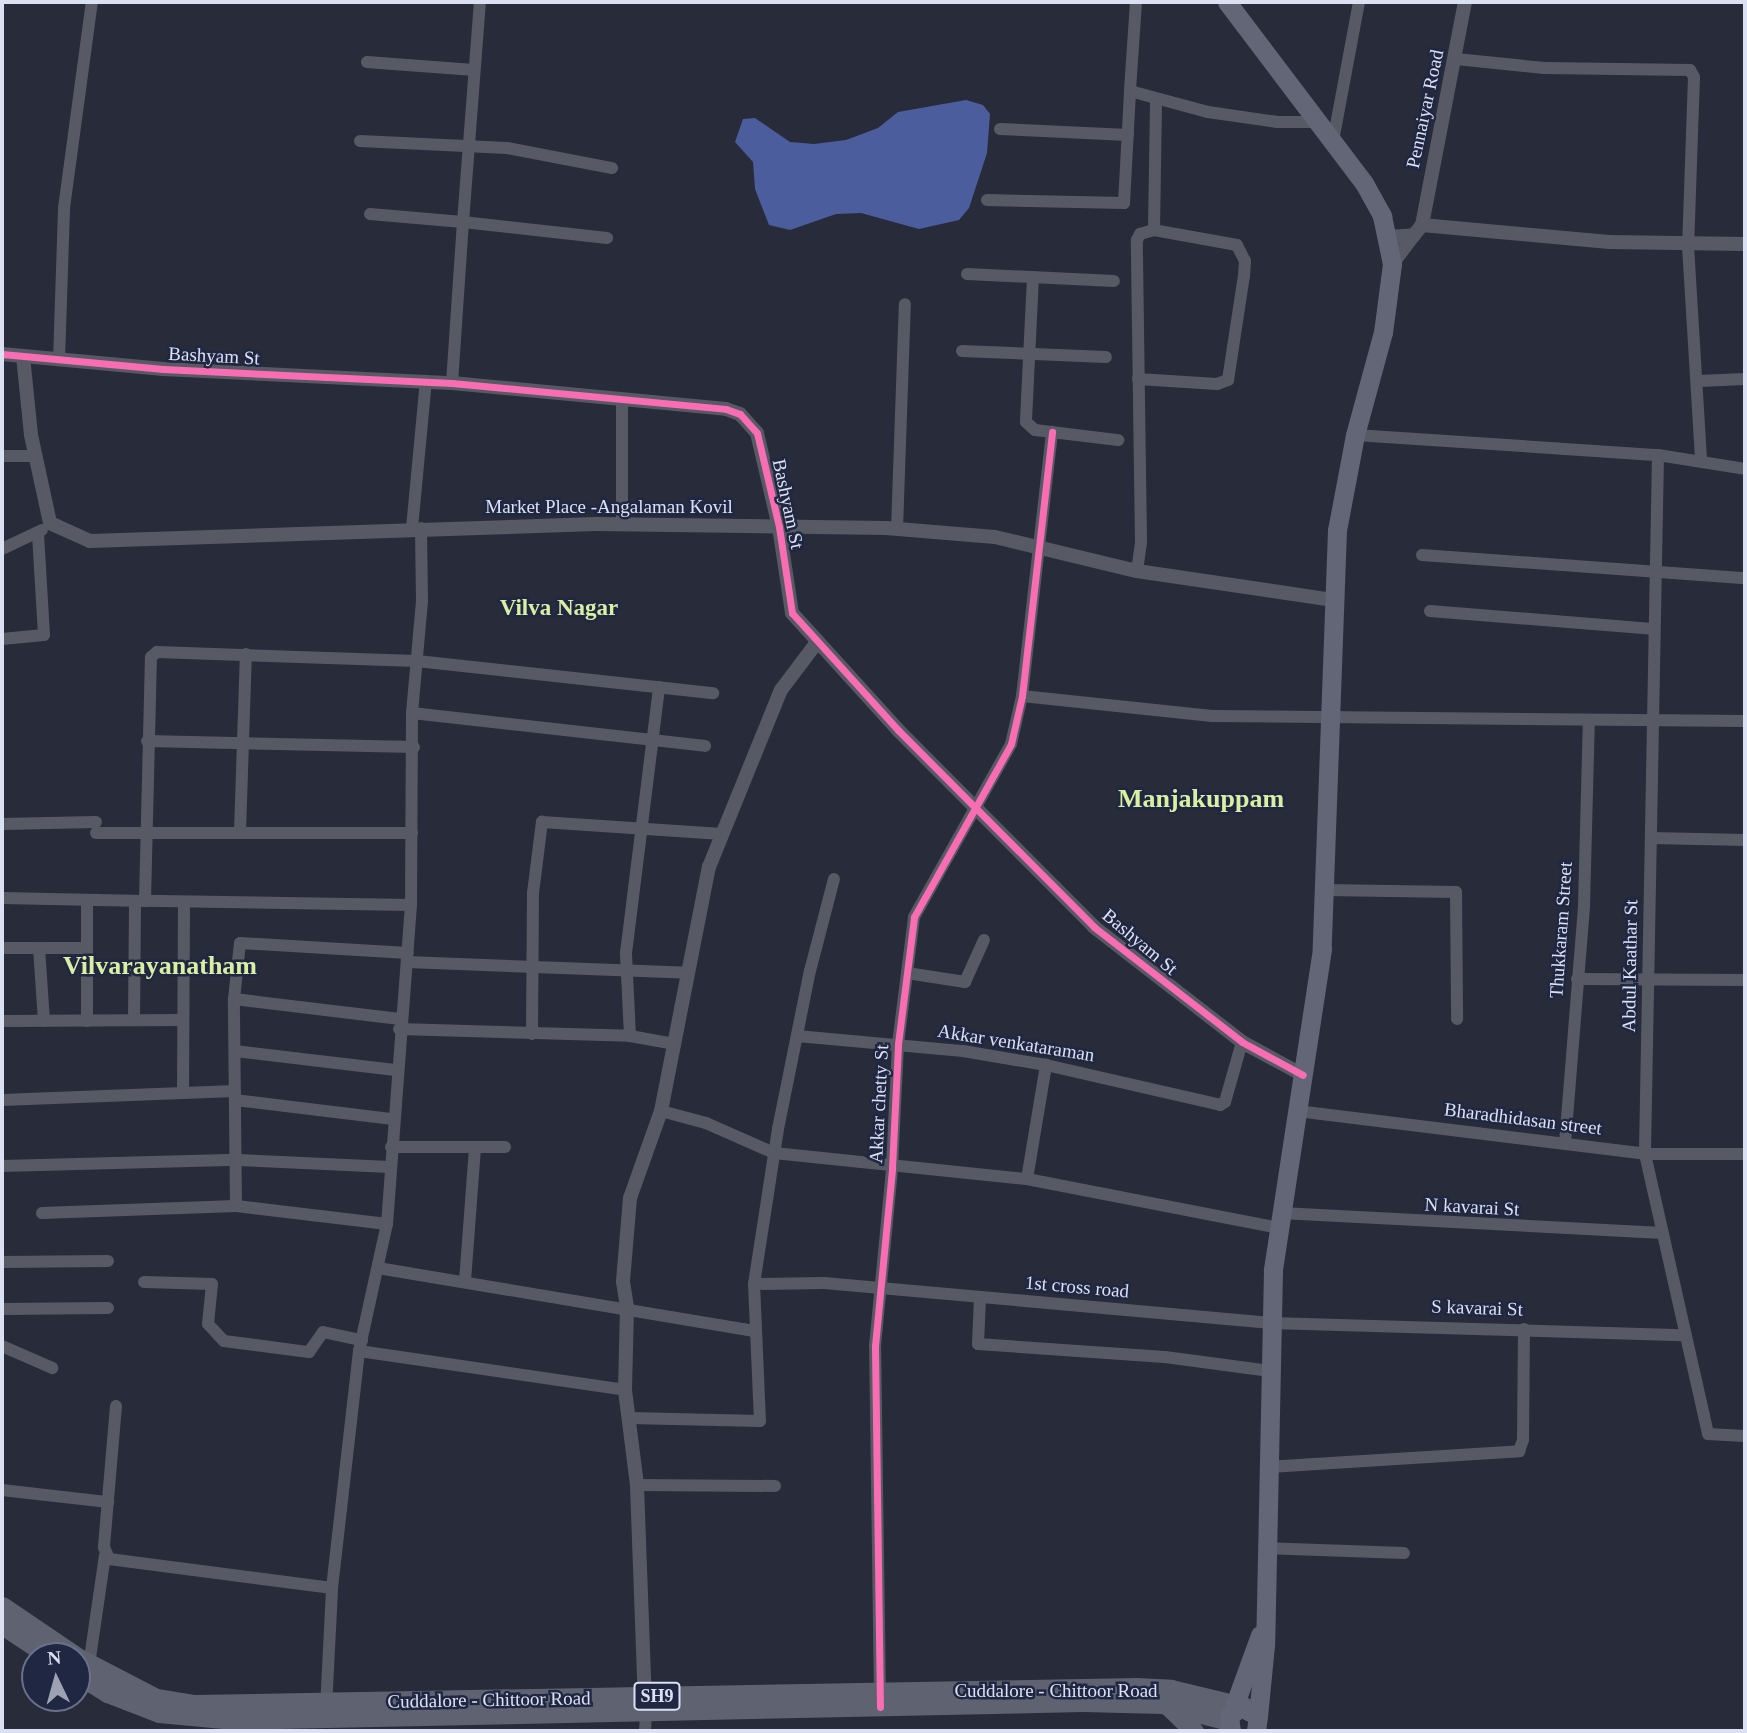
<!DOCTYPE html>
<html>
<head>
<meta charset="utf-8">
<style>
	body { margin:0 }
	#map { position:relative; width:1747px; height:1733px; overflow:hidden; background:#282c3a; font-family:Georgia,serif }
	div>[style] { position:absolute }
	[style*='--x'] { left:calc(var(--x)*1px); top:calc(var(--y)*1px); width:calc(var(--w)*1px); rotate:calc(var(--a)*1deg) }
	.water>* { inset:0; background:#4b5d9d }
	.minor>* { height:12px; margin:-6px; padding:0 6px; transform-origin:6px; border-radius:6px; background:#575a64 }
	.tertiary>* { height:14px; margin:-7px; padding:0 7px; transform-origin:7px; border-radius:7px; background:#575a64 }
	.primary>* { height:19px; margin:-9.5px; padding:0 9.5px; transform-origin:9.5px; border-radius:9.5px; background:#5f6371 }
	.trunk>* { height:19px; margin:-9.5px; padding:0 9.5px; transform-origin:9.5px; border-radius:9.5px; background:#626676 }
	.cycleway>* { height:7px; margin:-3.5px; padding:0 3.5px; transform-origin:3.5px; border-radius:3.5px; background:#f96db3 }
	span { translate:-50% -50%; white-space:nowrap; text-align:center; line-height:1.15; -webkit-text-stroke:5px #202742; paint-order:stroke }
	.shield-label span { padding:2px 5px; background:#202742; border:2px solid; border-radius:5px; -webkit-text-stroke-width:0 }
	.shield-label { font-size:18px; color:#dbe1f3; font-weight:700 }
	.street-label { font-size:19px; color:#dbe1f3 }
	.quarter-label { font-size:23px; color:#dbefa3; font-weight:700 }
	.district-label { font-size:26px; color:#dbefa3; font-weight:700 }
	.frame { position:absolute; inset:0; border:4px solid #dbe1f3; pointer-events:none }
	.north { position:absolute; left:21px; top:1642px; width:70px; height:70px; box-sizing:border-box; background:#202742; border:2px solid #6b7189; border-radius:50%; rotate:355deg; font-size:19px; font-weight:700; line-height:28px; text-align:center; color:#dbe1f3 }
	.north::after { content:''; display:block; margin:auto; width:24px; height:32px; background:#9ca2b2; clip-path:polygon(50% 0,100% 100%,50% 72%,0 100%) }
</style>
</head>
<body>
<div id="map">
	<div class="water">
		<div style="clip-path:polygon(966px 100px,983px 105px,990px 114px,987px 153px,969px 208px,959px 220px,919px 229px,861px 213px,836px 214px,790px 230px,769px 225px,755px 189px,753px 162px,735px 142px,743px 119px,755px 118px,790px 142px,814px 144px,846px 140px,878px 128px,898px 112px)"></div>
	</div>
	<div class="minor">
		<div style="--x:1136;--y:2;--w:89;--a:93.9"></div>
		<div style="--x:1130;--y:91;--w:81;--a:15.1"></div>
		<div style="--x:1208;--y:112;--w:70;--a:8.2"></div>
		<div style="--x:1277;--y:122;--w:42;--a:0"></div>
		<div style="--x:1456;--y:59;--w:89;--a:5.8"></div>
		<div style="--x:1545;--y:68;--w:145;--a:0.8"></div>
		<div style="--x:1690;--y:70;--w:8;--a:60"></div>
		<div style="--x:1694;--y:77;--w:169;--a:92"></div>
		<div style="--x:1688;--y:246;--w:214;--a:86.5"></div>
		<div style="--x:367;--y:62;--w:107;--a:4.3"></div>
		<div style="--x:1000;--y:129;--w:128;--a:2.7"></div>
		<div style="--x:360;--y:141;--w:147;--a:2.7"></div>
		<div style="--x:507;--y:148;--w:107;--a:10.8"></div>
		<div style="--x:1333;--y:141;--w:141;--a:-79.4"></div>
		<div style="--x:987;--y:200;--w:137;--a:1.3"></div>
		<div style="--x:1124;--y:203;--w:112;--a:-86.9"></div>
		<div style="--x:370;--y:214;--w:93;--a:4.9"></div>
		<div style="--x:463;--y:222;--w:221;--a:-85.6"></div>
		<div style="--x:967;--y:274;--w:147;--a:2.7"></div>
		<div style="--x:1033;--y:277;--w:145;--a:92.8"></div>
		<div style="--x:1026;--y:422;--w:12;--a:42"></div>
		<div style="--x:1035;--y:430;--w:84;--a:6.9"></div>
		<div style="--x:962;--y:351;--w:144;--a:2.4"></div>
		<div style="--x:59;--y:360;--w:152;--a:-88.1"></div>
		<div style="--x:64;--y:208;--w:208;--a:-82.3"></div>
		<div style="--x:1138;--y:379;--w:79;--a:3.6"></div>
		<div style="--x:1217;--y:384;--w:12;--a:-20"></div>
		<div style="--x:1228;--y:380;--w:105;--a:-81.3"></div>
		<div style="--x:1244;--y:276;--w:15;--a:-86"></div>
		<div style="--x:1245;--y:261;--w:18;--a:-117"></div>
		<div style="--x:1237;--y:245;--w:84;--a:-169.8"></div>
		<div style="--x:1699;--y:381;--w:46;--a:-2.5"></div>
		<div style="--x:452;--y:383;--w:161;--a:-86.1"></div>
		<div style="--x:463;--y:222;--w:145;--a:6.3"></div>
		<div style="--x:622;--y:400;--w:125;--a:90"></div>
		<div style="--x:1355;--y:435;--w:304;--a:3.8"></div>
		<div style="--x:1658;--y:455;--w:88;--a:9.1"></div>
		<div style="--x:1658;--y:455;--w:699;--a:91.07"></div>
		<div style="--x:1645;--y:1154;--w:287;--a:77.3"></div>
		<div style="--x:1708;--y:1434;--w:37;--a:3"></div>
		<div style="--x:2;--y:456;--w:33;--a:0"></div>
		<div style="--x:412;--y:528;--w:148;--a:-84.6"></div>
		<div style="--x:897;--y:529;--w:225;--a:-88"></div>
		<div style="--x:2;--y:549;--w:44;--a:-25.4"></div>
		<div style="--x:1422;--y:555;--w:324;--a:4.1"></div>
		<div style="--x:1137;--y:571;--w:28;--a:-82"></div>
		<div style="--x:1141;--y:543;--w:303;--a:-90.8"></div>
		<div style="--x:1137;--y:240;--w:7;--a:-63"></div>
		<div style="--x:1140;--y:234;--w:15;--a:-16"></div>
		<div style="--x:1154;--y:230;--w:128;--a:-89.1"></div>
		<div style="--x:1430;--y:611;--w:223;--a:4.6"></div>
		<div style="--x:2;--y:639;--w:42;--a:-5.4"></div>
		<div style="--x:44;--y:635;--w:101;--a:-93.4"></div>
		<div style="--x:1022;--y:696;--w:191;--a:6"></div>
		<div style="--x:1212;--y:716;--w:533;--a:0.54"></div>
		<div style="--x:412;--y:713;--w:295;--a:6.4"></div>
		<div style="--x:147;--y:741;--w:267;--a:1.3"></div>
		<div style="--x:2;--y:824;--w:94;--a:-1.2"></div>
		<div style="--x:240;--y:832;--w:178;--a:-88.1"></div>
		<div style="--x:96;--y:833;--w:316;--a:0"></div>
		<div style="--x:1652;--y:838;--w:93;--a:1.2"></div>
		<div style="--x:1324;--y:890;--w:132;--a:0.9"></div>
		<div style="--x:1456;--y:892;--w:127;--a:89.5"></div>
		<div style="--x:2;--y:898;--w:143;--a:1.2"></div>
		<div style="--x:87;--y:902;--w:119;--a:90"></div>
		<div style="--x:184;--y:904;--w:189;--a:90.3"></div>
		<div style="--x:183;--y:1093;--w:52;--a:-2.2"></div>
		<div style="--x:411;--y:905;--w:266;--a:-179.1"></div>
		<div style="--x:145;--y:901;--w:244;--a:-88.6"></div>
		<div style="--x:151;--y:657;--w:8;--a:-40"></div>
		<div style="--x:157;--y:652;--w:260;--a:2"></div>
		<div style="--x:417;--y:661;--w:298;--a:6.2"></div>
		<div style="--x:2;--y:948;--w:85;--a:0"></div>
		<div style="--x:39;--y:948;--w:73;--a:86.1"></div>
		<div style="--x:407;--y:962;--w:281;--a:2.2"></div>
		<div style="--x:907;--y:973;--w:59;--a:8.8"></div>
		<div style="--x:965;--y:982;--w:46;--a:-65.7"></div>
		<div style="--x:1577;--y:979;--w:168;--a:0.3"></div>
		<div style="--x:234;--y:999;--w:167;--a:6.9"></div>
		<div style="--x:134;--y:1020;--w:119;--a:-89.5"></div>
		<div style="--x:2;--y:1021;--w:180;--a:-0.3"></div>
		<div style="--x:399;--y:1029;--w:231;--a:1.7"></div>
		<div style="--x:630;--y:1036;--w:46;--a:10.1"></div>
		<div style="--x:532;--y:1034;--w:141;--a:-89.6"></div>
		<div style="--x:533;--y:893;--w:72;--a:-82.8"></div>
		<div style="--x:542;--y:822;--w:180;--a:3.8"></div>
		<div style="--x:630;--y:1036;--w:83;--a:-92.8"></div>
		<div style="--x:626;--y:953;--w:268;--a:-82.9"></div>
		<div style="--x:797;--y:1036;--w:167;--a:5.2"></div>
		<div style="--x:963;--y:1051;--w:84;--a:9.6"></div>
		<div style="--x:1046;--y:1065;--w:179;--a:12.9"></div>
		<div style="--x:1220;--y:1105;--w:6;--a:-31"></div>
		<div style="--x:1225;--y:1102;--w:62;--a:-74.2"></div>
		<div style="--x:235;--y:1051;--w:161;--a:6.8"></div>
		<div style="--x:2;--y:1100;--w:181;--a:-2.2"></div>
		<div style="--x:235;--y:1100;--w:159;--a:6.9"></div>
		<div style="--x:661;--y:1111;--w:47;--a:14.9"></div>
		<div style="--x:706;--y:1123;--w:74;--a:23.8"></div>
		<div style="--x:774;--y:1153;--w:254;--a:5.9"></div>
		<div style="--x:1027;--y:1179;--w:256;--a:11"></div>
		<div style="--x:1297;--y:1111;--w:351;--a:7"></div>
		<div style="--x:1645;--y:1154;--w:100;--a:0"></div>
		<div style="--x:1565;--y:1143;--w:238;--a:-85.4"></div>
		<div style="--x:1584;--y:906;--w:185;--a:-88.5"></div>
		<div style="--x:391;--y:1147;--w:114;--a:0"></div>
		<div style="--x:2;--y:1166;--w:235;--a:-1.5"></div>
		<div style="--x:237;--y:1160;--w:153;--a:2.6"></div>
		<div style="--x:1027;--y:1179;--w:116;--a:-80.5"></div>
		<div style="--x:236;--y:1206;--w:207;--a:-90.6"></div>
		<div style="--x:234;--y:999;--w:56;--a:-83.9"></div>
		<div style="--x:240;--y:943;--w:168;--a:3.4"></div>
		<div style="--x:42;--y:1213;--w:194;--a:-2.1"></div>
		<div style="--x:236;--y:1206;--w:152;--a:6.8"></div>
		<div style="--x:1281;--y:1213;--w:382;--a:3"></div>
		<div style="--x:2;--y:1262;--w:106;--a:-0.5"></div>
		<div style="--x:378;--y:1268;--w:380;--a:9.5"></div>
		<div style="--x:465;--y:1281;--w:134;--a:-85.7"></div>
		<div style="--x:144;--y:1282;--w:68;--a:1.7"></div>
		<div style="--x:212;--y:1284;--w:40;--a:95.7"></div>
		<div style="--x:208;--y:1324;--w:23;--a:47"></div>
		<div style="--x:224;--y:1341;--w:86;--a:7.4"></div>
		<div style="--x:309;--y:1352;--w:24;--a:-55"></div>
		<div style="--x:323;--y:1332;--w:40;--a:12"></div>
		<div style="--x:754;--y:1284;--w:70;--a:-0.8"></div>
		<div style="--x:824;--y:1283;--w:449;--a:5.1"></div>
		<div style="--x:1271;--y:1323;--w:412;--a:1.7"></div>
		<div style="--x:980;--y:1298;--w:46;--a:92.5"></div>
		<div style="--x:978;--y:1344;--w:187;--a:4"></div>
		<div style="--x:1165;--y:1357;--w:106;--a:7.6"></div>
		<div style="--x:2;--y:1309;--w:106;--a:-0.5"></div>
		<div style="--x:2;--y:1346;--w:55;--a:23.7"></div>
		<div style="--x:359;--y:1351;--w:269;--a:8.3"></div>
		<div style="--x:116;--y:1406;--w:142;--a:94.9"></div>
		<div style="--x:104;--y:1547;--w:13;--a:67"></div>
		<div style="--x:109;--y:1559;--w:225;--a:7.4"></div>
		<div style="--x:630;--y:1418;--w:130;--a:1.3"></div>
		<div style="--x:760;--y:1421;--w:137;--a:-92.5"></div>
		<div style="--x:754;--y:1284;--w:157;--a:-81.2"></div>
		<div style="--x:778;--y:1129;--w:161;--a:-78.6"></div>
		<div style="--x:810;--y:971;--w:95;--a:-75.4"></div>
		<div style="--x:1268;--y:1467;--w:252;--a:-3.6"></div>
		<div style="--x:1519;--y:1451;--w:12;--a:-70"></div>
		<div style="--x:1523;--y:1440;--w:111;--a:-89.5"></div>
		<div style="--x:637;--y:1485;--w:138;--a:0.4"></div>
		<div style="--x:2;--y:1490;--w:107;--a:6.5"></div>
		<div style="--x:1266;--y:1548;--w:138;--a:2.1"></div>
		<div style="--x:89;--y:1665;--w:111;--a:-81.7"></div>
		<div style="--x:880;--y:1696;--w:350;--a:-90.8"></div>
		<div style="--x:875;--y:1346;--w:179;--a:-84.5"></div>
		<div style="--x:892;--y:1168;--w:124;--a:-87.2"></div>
		<div style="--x:898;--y:1044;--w:128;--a:-82.8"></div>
		<div style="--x:914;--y:917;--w:198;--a:-60.7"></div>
		<div style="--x:1011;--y:744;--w:49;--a:-77.1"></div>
		<div style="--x:1022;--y:696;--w:266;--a:-83.5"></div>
		<div style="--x:326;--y:1708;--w:120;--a:-87.1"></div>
		<div style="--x:332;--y:1588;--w:239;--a:-83.5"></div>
		<div style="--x:359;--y:1351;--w:130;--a:-77.6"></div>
		<div style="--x:387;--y:1224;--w:320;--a:-85.7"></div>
		<div style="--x:411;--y:905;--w:192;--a:-89.7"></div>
		<div style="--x:412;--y:713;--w:112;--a:-84.9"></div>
		<div style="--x:422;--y:601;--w:73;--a:-90.8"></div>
		<div style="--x:645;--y:1731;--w:20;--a:-87"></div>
	</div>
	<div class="tertiary">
		<div style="--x:1422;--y:225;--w:188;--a:5.2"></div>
		<div style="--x:1609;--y:242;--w:136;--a:0.8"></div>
		<div style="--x:1422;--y:225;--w:227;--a:-79.1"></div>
		<div style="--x:1388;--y:237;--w:26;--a:-4"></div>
		<div style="--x:1414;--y:235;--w:13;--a:-51"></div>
		<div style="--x:1392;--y:264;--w:36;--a:-53"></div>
		<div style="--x:2;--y:354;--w:162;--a:5.3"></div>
		<div style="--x:163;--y:369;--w:289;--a:2.8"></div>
		<div style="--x:452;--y:383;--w:275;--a:5.4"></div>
		<div style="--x:726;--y:409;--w:15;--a:20"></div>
		<div style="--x:740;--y:414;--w:25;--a:48"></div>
		<div style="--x:757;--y:433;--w:97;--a:76.8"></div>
		<div style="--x:779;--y:527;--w:87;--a:81.4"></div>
		<div style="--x:792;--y:613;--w:158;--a:47.8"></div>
		<div style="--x:898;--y:730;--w:278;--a:45.1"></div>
		<div style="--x:1094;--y:927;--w:187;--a:37.8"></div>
		<div style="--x:1242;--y:1042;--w:69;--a:28.4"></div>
		<div style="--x:23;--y:356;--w:79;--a:84.2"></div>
		<div style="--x:31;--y:435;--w:90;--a:77.8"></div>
		<div style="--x:50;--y:523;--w:44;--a:24.2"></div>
		<div style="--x:90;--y:541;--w:506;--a:-1.92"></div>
		<div style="--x:596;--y:524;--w:290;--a:0.8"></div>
		<div style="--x:886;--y:528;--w:109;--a:4.7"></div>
		<div style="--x:995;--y:537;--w:146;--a:13.5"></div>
		<div style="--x:1137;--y:571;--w:199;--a:8.4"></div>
		<div style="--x:645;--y:1704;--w:219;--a:-92.1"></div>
		<div style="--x:637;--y:1485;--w:96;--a:-97.2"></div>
		<div style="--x:625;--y:1390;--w:83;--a:-88.6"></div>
		<div style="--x:627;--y:1307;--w:26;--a:-99"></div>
		<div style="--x:623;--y:1281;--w:83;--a:-85.2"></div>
		<div style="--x:630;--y:1198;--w:92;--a:-70.4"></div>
		<div style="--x:661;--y:1111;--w:249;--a:-78.9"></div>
		<div style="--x:709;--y:867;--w:191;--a:-67.9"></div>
		<div style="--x:781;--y:690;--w:61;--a:-52.9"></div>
	</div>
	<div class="primary">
		<div style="--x:2;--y:1606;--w:89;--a:34"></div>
		<div style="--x:2;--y:1625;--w:56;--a:33.4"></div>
		<div style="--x:77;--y:1657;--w:89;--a:27.4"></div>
		<div style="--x:156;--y:1698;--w:39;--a:9"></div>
		<div style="--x:195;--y:1704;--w:942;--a:-1.03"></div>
		<div style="--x:1137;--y:1687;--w:34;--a:3"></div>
		<div style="--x:1171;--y:1689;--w:77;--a:13.5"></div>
		<div style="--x:77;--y:1674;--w:36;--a:32"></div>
		<div style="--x:107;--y:1693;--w:56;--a:21"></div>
		<div style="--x:159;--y:1713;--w:75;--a:5.3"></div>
		<div style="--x:234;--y:1720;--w:849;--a:-1.21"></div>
		<div style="--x:1083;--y:1702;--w:79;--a:1.5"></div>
		<div style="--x:1162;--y:1704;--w:68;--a:14.4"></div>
		<div style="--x:1170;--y:1708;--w:33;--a:44"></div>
	</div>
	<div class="trunk">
		<div style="--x:1227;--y:2;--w:227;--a:52.9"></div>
		<div style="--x:1364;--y:183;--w:38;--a:61"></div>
		<div style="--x:1382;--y:216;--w:49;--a:78.2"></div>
		<div style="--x:1392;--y:264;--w:69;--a:97.5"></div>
		<div style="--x:1383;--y:332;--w:107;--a:105.2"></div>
		<div style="--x:1355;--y:435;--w:97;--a:100.7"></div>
		<div style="--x:1337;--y:530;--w:419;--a:92.1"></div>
		<div style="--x:1322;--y:949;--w:325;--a:98.7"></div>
		<div style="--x:1273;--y:1270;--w:375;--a:91.2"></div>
		<div style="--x:1265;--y:1645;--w:71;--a:95.6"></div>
		<div style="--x:1232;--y:1712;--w:82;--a:-70"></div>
		<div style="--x:1231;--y:1731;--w:15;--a:-98"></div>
		<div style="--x:1229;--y:1716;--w:15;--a:-37"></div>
		<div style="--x:1241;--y:1707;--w:19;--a:28"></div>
		<div style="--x:1258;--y:1716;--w:15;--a:98"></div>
	</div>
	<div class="cycleway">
		<div style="--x:2;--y:354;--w:162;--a:5.3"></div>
		<div style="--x:163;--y:369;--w:289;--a:2.8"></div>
		<div style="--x:452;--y:383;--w:275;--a:5.4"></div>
		<div style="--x:726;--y:409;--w:15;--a:20"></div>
		<div style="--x:740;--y:414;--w:25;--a:48"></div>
		<div style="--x:757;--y:433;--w:97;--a:76.8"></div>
		<div style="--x:779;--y:527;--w:87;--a:81.4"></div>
		<div style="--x:792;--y:613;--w:158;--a:47.8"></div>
		<div style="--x:898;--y:730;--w:278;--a:45.1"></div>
		<div style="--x:1094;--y:927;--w:187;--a:37.8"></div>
		<div style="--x:1242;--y:1042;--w:69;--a:28.4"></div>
		<div style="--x:880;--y:1707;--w:361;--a:-90.8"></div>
		<div style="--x:875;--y:1346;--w:179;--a:-84.5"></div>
		<div style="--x:892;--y:1168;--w:124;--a:-87.2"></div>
		<div style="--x:898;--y:1044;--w:128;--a:-82.8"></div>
		<div style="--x:914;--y:917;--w:198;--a:-60.7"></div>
		<div style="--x:1011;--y:744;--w:49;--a:-77.1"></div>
		<div style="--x:1022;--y:696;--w:266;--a:-83.5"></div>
	</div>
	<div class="shield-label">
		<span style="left:657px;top:1696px">SH9</span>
	</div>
	<div class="street-label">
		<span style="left:1425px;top:109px;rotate:-78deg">Pennaiyar Road</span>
		<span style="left:214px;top:356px;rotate:3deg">Bashyam St</span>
		<span style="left:788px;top:504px;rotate:78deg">Bashyam St</span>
		<span style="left:609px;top:507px">Market Place -Angalaman Kovil</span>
		<span style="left:1561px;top:930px;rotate:-86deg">Thukkaram Street</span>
		<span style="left:1140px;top:942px;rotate:40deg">Bashyam St</span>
		<span style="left:1630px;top:966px;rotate:-89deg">Abdul Kaathar St</span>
		<span style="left:1016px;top:1043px;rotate:9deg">Akkar venkataraman</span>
		<span style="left:879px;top:1104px;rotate:-87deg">Akkar chetty St</span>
		<span style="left:1523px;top:1119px;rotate:7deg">Bharadhidasan street</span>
		<span style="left:1472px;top:1207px;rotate:3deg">N kavarai St</span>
		<span style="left:1077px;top:1287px;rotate:5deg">1st cross road</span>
		<span style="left:1477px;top:1308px;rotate:2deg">S kavarai St</span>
		<span style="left:1056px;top:1691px">Cuddalore - Chittoor Road</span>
		<span style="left:489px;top:1700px;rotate:-1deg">Cuddalore - Chittoor Road</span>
	</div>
	<div class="quarter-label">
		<span style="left:559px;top:608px">Vilva Nagar</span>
	</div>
	<div class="district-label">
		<span style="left:1201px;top:799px">Manjakuppam</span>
		<span style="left:160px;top:966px">Vilvarayanatham</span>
	</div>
	<div class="frame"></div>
	<div class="north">N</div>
</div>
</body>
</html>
